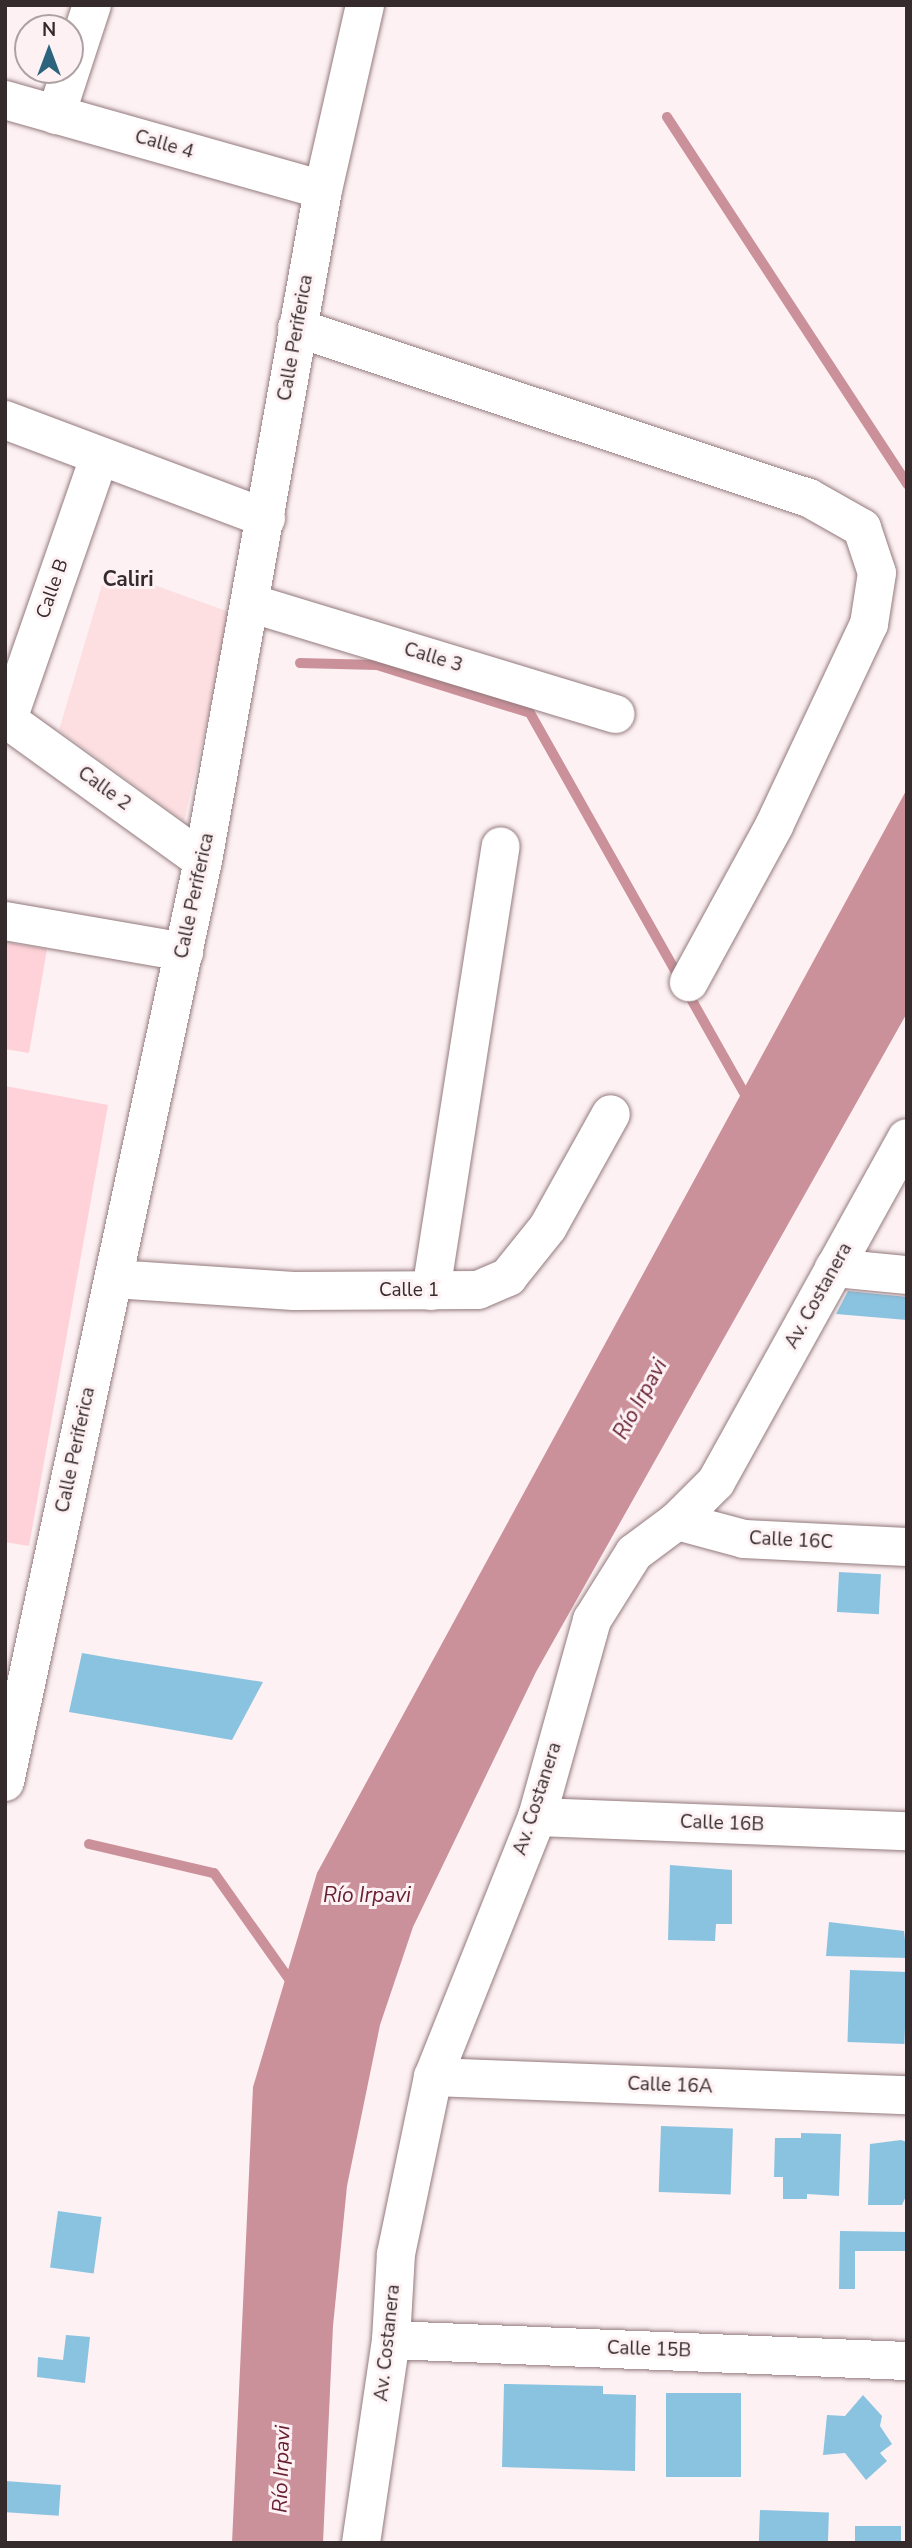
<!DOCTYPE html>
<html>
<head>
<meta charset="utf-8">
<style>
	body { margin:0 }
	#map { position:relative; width:912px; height:2548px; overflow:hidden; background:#fdf1f3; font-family:"Nunito Sans",sans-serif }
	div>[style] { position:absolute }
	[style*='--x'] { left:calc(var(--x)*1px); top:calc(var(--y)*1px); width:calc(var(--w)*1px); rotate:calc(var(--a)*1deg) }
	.built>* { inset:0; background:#fddfe2 }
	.green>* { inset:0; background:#fed2d8 }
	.water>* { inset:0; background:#cb919a }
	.stream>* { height:10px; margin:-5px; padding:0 5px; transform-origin:5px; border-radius:5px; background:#cb919a }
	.building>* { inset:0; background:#8ac3e0; transform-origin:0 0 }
	.roads { filter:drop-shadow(0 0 2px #937a7d) drop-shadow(0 0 2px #937a7d) }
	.minor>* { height:38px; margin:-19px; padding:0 19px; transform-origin:19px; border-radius:19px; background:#fff }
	span { translate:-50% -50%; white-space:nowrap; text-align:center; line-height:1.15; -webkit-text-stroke:6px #fdf1f3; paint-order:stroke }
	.street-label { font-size:19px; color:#352a2c }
	.neighbourhood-label { font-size:21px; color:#352a2c; font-weight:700 }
	.water-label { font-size:21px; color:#672132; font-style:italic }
	.frame { position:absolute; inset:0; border:7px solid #352a2c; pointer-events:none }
	.north { position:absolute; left:14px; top:14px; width:70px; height:70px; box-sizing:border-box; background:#fdf1f3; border:2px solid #ada1a3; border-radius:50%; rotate:0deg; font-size:19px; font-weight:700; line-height:28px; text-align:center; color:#352a2c }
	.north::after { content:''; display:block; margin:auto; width:24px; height:32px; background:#2c647e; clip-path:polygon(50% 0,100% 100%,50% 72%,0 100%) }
</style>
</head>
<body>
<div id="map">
	<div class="built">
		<div style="clip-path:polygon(107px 568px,232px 613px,184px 821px,59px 730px)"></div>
	</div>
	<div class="green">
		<div style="clip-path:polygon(5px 942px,47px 949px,29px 1053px,5px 1049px)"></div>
		<div style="clip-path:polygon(5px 1086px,108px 1105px,29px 1546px,5px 1542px)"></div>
	</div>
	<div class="water">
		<div style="clip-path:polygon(907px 789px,907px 1013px,536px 1672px,413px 1927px,380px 2025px,347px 2186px,333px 2326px,323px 2543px,232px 2543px,253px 2087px,317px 1873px)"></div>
	</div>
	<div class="stream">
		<div style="--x:667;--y:117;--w:439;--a:56.8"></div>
		<div style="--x:300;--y:663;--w:77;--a:1.5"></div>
		<div style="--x:377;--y:665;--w:160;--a:17.4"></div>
		<div style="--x:530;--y:713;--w:446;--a:60.6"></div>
		<div style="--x:89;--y:1844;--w:128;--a:13.1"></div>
		<div style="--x:214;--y:1873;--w:138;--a:54.7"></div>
	</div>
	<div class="building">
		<div style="clip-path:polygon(848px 1291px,907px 1297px,907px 1320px,836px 1314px)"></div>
		<div style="left:839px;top:1572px;width:42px;height:40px;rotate:3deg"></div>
		<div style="clip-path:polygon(82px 1653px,116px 1659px,263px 1682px,232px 1740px,69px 1712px)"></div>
		<div style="clip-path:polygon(670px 1865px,732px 1870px,732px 1924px,716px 1924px,715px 1941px,668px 1940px)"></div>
		<div style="clip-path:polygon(829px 1922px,904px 1931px,907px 1958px,826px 1956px)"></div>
		<div style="left:850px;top:1970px;width:57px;height:72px;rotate:2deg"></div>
		<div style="left:661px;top:2126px;width:72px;height:66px;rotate:2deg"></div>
		<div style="clip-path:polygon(801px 2133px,841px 2134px,839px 2196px,807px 2194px,807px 2199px,783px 2199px,783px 2177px,774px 2177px,775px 2138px,801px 2138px)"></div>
		<div style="clip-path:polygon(901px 2140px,907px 2142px,907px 2194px,902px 2205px,868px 2205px,870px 2144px)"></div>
		<div style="left:58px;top:2211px;width:44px;height:57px;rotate:8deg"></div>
		<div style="clip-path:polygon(840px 2231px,907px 2232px,907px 2251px,855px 2251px,855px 2289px,839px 2289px)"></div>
		<div style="clip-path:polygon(66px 2335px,90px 2337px,85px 2383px,37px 2377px,38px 2357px,63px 2360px)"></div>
		<div style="clip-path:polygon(504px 2384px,603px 2386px,603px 2394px,636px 2395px,635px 2471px,502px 2467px)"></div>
		<div style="left:666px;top:2393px;width:75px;height:84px"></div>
		<div style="clip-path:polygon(863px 2395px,882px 2416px,880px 2426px,892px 2444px,880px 2453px,887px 2461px,866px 2480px,845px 2453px,823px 2455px,827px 2415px,845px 2416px)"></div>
		<div style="left:5px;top:2481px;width:56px;height:31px;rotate:4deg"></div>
		<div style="left:760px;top:2510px;width:69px;height:33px;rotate:2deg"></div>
		<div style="left:855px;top:2526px;width:46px;height:17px"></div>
	</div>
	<div class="roads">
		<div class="minor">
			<div style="--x:5;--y:100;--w:330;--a:15.8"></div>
			<div style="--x:56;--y:115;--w:116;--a:-71.9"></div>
			<div style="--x:297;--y:328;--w:539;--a:18.37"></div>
			<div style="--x:809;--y:498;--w:61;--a:29.5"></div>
			<div style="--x:862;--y:528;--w:47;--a:71.6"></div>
			<div style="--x:877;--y:573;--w:52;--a:98.9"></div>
			<div style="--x:869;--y:624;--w:223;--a:115.2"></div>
			<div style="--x:774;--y:826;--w:178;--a:118.6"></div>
			<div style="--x:5;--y:420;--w:279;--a:20.6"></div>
			<div style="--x:250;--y:603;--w:382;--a:16.9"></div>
			<div style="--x:5;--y:718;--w:244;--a:35.8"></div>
			<div style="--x:8;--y:719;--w:276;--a:-70.8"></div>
			<div style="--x:5;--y:921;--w:182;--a:9.8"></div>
			<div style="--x:834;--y:1268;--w:73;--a:5.5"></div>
			<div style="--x:114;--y:1279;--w:180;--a:3.8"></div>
			<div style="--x:294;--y:1291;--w:184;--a:-0.3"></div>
			<div style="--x:478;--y:1290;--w:33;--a:-23"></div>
			<div style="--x:508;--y:1277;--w:64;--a:-51.3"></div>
			<div style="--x:548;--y:1227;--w:129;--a:-60.9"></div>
			<div style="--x:431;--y:1291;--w:450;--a:-81.1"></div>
			<div style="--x:677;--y:1521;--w:69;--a:15"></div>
			<div style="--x:744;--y:1539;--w:163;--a:2.8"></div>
			<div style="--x:5;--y:1782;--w:942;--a:-77.87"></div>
			<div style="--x:203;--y:861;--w:682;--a:-79.86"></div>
			<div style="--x:323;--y:190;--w:190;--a:-77.2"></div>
			<div style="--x:537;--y:1817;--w:370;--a:2.2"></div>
			<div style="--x:433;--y:2077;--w:474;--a:2.2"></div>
			<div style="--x:391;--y:2340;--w:516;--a:2.33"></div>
			<div style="--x:361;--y:2543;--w:205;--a:-81.6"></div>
			<div style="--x:391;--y:2340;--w:86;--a:-86.7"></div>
			<div style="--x:396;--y:2254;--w:181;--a:-78.2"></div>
			<div style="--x:433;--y:2077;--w:280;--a:-68.2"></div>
			<div style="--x:537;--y:1817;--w:205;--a:-74.4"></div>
			<div style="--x:592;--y:1620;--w:79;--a:-57.9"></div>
			<div style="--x:634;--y:1553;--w:54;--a:-36.7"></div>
			<div style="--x:677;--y:1521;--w:55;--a:-45"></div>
			<div style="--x:716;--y:1482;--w:393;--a:-61"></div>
		</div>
	</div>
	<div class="street-label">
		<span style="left:164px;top:145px;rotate:16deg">Calle 4</span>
		<span style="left:296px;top:338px;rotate:-80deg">Calle Periferica</span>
		<span style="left:53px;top:589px;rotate:-71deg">Calle B</span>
		<span style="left:433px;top:658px;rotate:17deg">Calle 3</span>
		<span style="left:104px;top:789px;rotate:36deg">Calle 2</span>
		<span style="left:195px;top:896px;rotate:-78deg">Calle Periferica</span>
		<span style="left:409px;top:1291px">Calle 1</span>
		<span style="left:819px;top:1296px;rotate:-61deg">Av. Costanera</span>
		<span style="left:76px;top:1450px;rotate:-78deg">Calle Periferica</span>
		<span style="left:791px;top:1541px;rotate:3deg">Calle 16C</span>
		<span style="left:538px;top:1799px;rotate:-72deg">Av. Costanera</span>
		<span style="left:722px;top:1824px;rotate:2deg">Calle 16B</span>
		<span style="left:670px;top:2086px;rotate:2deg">Calle 16A</span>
		<span style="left:388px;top:2343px;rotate:-84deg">Av. Costanera</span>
		<span style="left:649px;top:2350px;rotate:2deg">Calle 15B</span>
	</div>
	<div class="neighbourhood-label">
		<span style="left:128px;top:579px">Caliri</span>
	</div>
	<div class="water-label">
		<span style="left:640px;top:1399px;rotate:-61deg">Río Irpavi</span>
		<span style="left:367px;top:1895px">Río Irpavi</span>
		<span style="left:281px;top:2469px;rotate:-88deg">Río Irpavi</span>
	</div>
	<div class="frame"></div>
	<div class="north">N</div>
</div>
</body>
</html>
